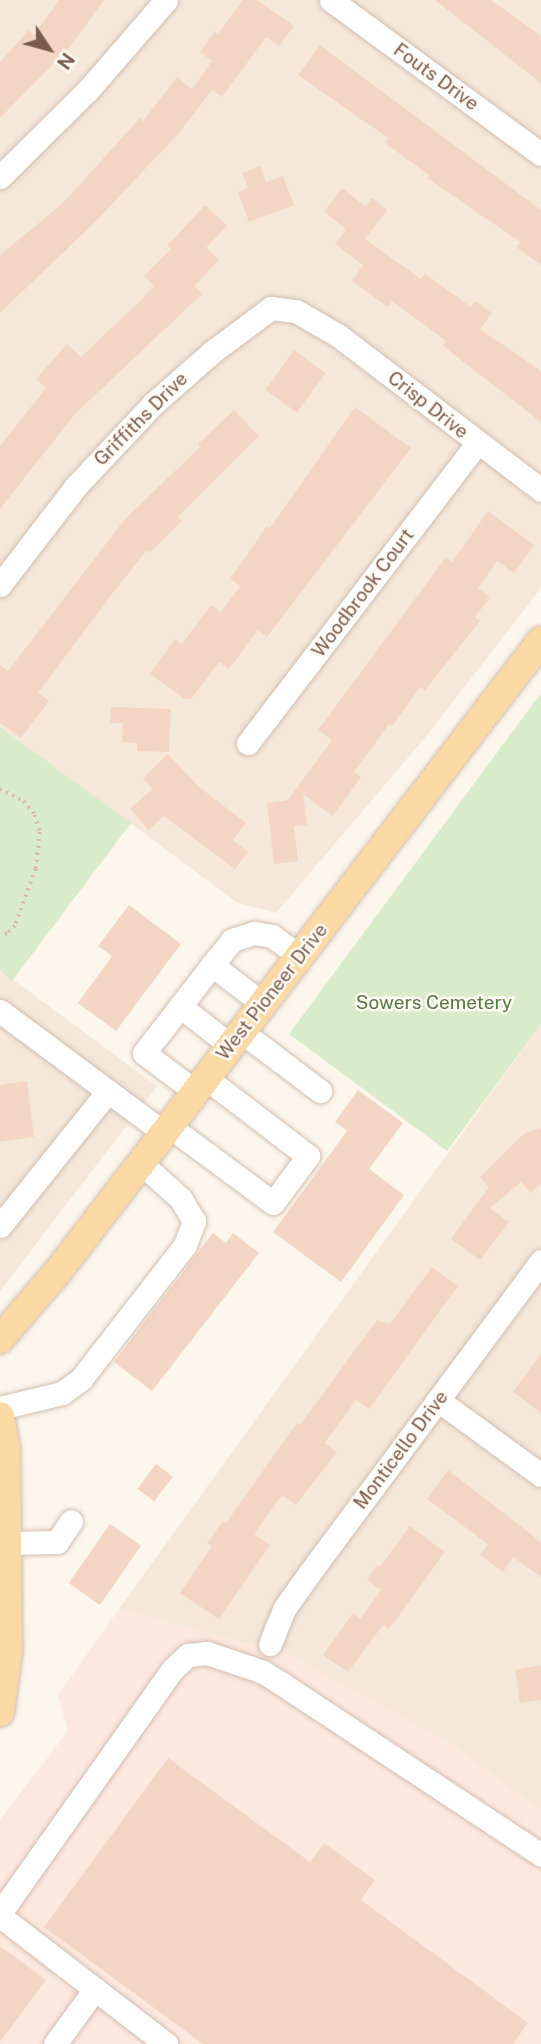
<!DOCTYPE html>
<html>
<head>
<meta charset="utf-8">
<style>
	body { margin:0 }
	#map { position:relative; width:541px; height:2044px; overflow:hidden; background:#fdf6ec; font-family:"Public Sans",sans-serif }
	div>[style] { position:absolute }
	[style*='--x'] { left:calc(var(--x)*1px); top:calc(var(--y)*1px); width:calc(var(--w)*1px); rotate:calc(var(--a)*1deg) }
	.residential>* { inset:0; background:#f5e8da }
	.commercial>* { inset:0; background:#fde8e0 }
	.green>* { inset:0; background:#d8ecc9 }
	.building>* { inset:0; background:#f3d5c3; transform-origin:0 0 }
	.path>* { height:3.5px; margin-top:-1.75px; transform-origin:0; background:repeating-linear-gradient(90deg,#d9b8a5 0 2px,transparent 0 7px) }
	.roads { filter:drop-shadow(0 0 2px #d1beb0) drop-shadow(0 0 2px #d1beb0) }
	.minor>* { height:23px; margin:-11.5px; padding:0 11.5px; transform-origin:11.5px; border-radius:11.5px; background:#fff }
	.major>* { height:28px; margin:-14px; padding:0 14px; transform-origin:14px; border-radius:14px; background:#fbd9a5 }
	span { translate:-50% -50%; white-space:nowrap; text-align:center; line-height:1.15; -webkit-text-stroke:5px #fffaf3; paint-order:stroke }
	.street-label { font-size:19px; color:#7a5c4d }
	.park-label { font-size:19px; color:#537a41 }
	.north { position:absolute; left:14px; top:14px; width:70px; height:70px; -webkit-text-stroke:5px #fffaf3; paint-order:stroke; rotate:126deg; font-size:19px; font-weight:700; line-height:28px; text-align:center; color:#7a5c4d }
	.north::after { content:''; display:block; margin:auto; width:24px; height:32px; background:#7a5c4d; clip-path:polygon(50% 0,100% 100%,50% 72%,0 100%) }
</style>
</head>
<body>
<div id="map">
	<div class="residential">
		<div style="clip-path:polygon(0 0,541px 0,541px 588px,428px 734px,276px 913px,238px 903px,0 727px)"></div>
		<div style="clip-path:polygon(0 970px,157px 1086px,0 1291px)"></div>
		<div style="clip-path:polygon(541px 1024px,541px 1811px,455px 1747px,290px 1656px,119px 1609px)"></div>
	</div>
	<div class="commercial">
		<div style="clip-path:polygon(119px 1609px,290px 1656px,455px 1747px,541px 1811px,541px 2044px,0 2044px,0 1820px,68px 1731px,58px 1695px)"></div>
	</div>
	<div class="green">
		<div style="clip-path:polygon(541px 693px,541px 1024px,447px 1151px,289px 1034px)"></div>
		<div style="clip-path:polygon(0 727px,131px 823px,12px 981px,0 970px)"></div>
	</div>
	<div class="building">
		<div style="clip-path:polygon(59px 0,104px 0,69px 48px,0 118px,0 62px,29px 30px,34px 35px)"></div>
		<div style="clip-path:polygon(243px 0,257px 0,294px 26px,279px 46px,266px 37px,222px 97px,212px 90px,179px 133px,97px 220px,0 313px,0 255px,62px 204px,140px 118px,143px 121px,177px 77px,192px 89px,212px 61px,200px 52px,215px 31px,218px 34px)"></div>
		<div style="clip-path:polygon(435px 0,491px 0,541px 36px,541px 83px)"></div>
		<div style="clip-path:polygon(320px 45px,541px 210px,541px 265px,516px 247px,520px 242px,427px 178px,429px 175px,385px 143px,388px 138px,298px 75px)"></div>
		<div style="clip-path:polygon(260px 166px,266px 182px,283px 176px,294px 205px,249px 222px,238px 192px,248px 188px,242px 173px)"></div>
		<div style="clip-path:polygon(342px 188px,365px 206px,372px 198px,387px 210px,365px 239px,421px 279px,425px 274px,471px 307px,475px 301px,492px 313px,480px 329px,541px 371px,541px 422px,443px 346px,446px 341px,392px 301px,388px 307px,352px 281px,363px 265px,335px 244px,346px 229px,324px 212px)"></div>
		<div style="clip-path:polygon(205px 205px,227px 226px,206px 248px,219px 260px,194px 286px,202px 294px,75px 414px,0 509px,0 446px,46px 388px,36px 379px,67px 344px,81px 357px,140px 301px,154px 286px,144px 276px,171px 249px,168px 245px)"></div>
		<div style="left:294px;top:350px;width:39px;height:49px;rotate:36deg"></div>
		<div style="clip-path:polygon(355px 407px,411px 448px,267px 637px,258px 630px,229px 669px,219px 662px,191px 699px,185px 699px,150px 674px,175px 639px,182px 644px,211px 605px,221px 612px,240px 586px,230px 579px,267px 526px,270px 528px)"></div>
		<div style="clip-path:polygon(234px 410px,259px 436px,178px 517px,182px 521px,150px 553px,147px 550px,112px 594px,38px 693px,49px 701px,21px 738px,0 723px,0 665px,8px 671px,125px 519px,200px 447px,198px 444px)"></div>
		<div style="clip-path:polygon(488px 511px,534px 545px,514px 573px,497px 561px,478px 588px,490px 597px,475px 617px,480px 621px,425px 690px,420px 687px,392px 726px,389px 724px,354px 772px,361px 777px,333px 816px,303px 794px,307px 825px,294px 826px,298px 861px,274px 864px,267px 803px,288px 800px,332px 740px,318px 730px,446px 557px,452px 562px)"></div>
		<div style="clip-path:polygon(111px 707px,171px 709px,169px 752px,137px 751px,137px 743px,122px 742px,123px 723px,110px 723px)"></div>
		<div style="clip-path:polygon(168px 754px,199px 787px,246px 823px,233px 840px,248px 852px,235px 869px,164px 816px,149px 830px,130px 809px,152px 789px,143px 778px)"></div>
		<div style="clip-path:polygon(129px 905px,181px 944px,116px 1031px,78px 1003px,112px 956px,98px 946px)"></div>
		<div style="clip-path:polygon(27px 1081px,34px 1137px,0 1142px,0 1085px)"></div>
		<div style="clip-path:polygon(358px 1090px,403px 1123px,369px 1169px,404px 1195px,341px 1282px,273px 1232px,347px 1131px,335px 1122px)"></div>
		<div style="clip-path:polygon(541px 1128px,541px 1184px,531px 1193px,521px 1182px,490px 1208px,509px 1222px,480px 1260px,451px 1239px,489px 1187px,480px 1177px,525px 1133px)"></div>
		<div style="clip-path:polygon(213px 1233px,226px 1243px,233px 1233px,259px 1253px,152px 1391px,114px 1362px)"></div>
		<div style="clip-path:polygon(432px 1267px,458px 1286px,369px 1409px,356px 1400px,325px 1443px,337px 1452px,296px 1505px,282px 1495px,254px 1534px,270px 1545px,219px 1619px,180px 1593px,212px 1546px,207px 1543px,223px 1521px,226px 1523px,297px 1423px,300px 1425px,377px 1320px,390px 1324px)"></div>
		<div style="clip-path:polygon(541px 1354px,541px 1413px,513px 1392px)"></div>
		<div style="left:156px;top:1464px;width:21px;height:31px;rotate:37deg"></div>
		<div style="clip-path:polygon(448px 1470px,541px 1542px,541px 1577px,513px 1557px,503px 1572px,480px 1555px,488px 1544px,427px 1499px)"></div>
		<div style="left:110px;top:1524px;width:38px;height:72px;rotate:35deg"></div>
		<div style="clip-path:polygon(410px 1526px,445px 1552px,389px 1629px,383px 1625px,348px 1672px,323px 1655px,353px 1613px,360px 1619px,381px 1590px,367px 1580px,377px 1565px,380px 1567px)"></div>
		<div style="clip-path:polygon(541px 1665px,541px 1700px,520px 1703px,515px 1670px)"></div>
		<div style="clip-path:polygon(168px 1758px,310px 1862px,324px 1843px,375px 1880px,361px 1900px,528px 2023px,513px 2044px,203px 2044px,44px 1927px)"></div>
		<div style="clip-path:polygon(0 1946px,46px 1980px,0 2042px)"></div>
	</div>
	<div class="path">
		<div style="--x:0;--y:789;--w:27;--a:27"></div>
		<div style="--x:24;--y:801;--w:18;--a:52"></div>
		<div style="--x:35;--y:815;--w:18;--a:74"></div>
		<div style="--x:40;--y:832;--w:37;--a:96"></div>
		<div style="--x:36;--y:869;--w:61;--a:110.2"></div>
		<div style="--x:15;--y:926;--w:11;--a:135"></div>
		<div style="--x:7;--y:934;--w:7;--a:172"></div>
	</div>
	<div class="roads">
		<div class="minor">
			<div style="--x:331;--y:0;--w:260;--a:36.3"></div>
			<div style="--x:0;--y:177;--w:124;--a:-44.7"></div>
			<div style="--x:88;--y:90;--w:119;--a:-49.1"></div>
			<div style="--x:0;--y:585;--w:125;--a:-52.5"></div>
			<div style="--x:76;--y:486;--w:112;--a:-46.8"></div>
			<div style="--x:153;--y:404;--w:79;--a:-41.4"></div>
			<div style="--x:212;--y:352;--w:74;--a:-36.7"></div>
			<div style="--x:271;--y:308;--w:25;--a:7"></div>
			<div style="--x:296;--y:311;--w:50;--a:30.2"></div>
			<div style="--x:339;--y:336;--w:254;--a:37.3"></div>
			<div style="--x:248;--y:743;--w:377;--a:-52.6"></div>
			<div style="--x:212;--y:965;--w:32;--a:-51"></div>
			<div style="--x:232;--y:940;--w:23;--a:-18"></div>
			<div style="--x:254;--y:933;--w:18;--a:9"></div>
			<div style="--x:272;--y:936;--w:34;--a:36"></div>
			<div style="--x:180;--y:1006;--w:65;--a:38.1"></div>
			<div style="--x:0;--y:1011;--w:204;--a:36.6"></div>
			<div style="--x:242;--y:1032;--w:98;--a:37.1"></div>
			<div style="--x:196;--y:1092;--w:65;--a:-143.1"></div>
			<div style="--x:144;--y:1053;--w:111;--a:-52.3"></div>
			<div style="--x:212;--y:965;--w:64;--a:37.4"></div>
			<div style="--x:169;--y:1126;--w:129;--a:36.5"></div>
			<div style="--x:273;--y:1203;--w:59;--a:-53.3"></div>
			<div style="--x:308;--y:1156;--w:128;--a:-142.6"></div>
			<div style="--x:0;--y:1226;--w:173;--a:-51.3"></div>
			<div style="--x:438;--y:1400;--w:127;--a:36.1"></div>
			<div style="--x:0;--y:1408;--w:64;--a:-13.6"></div>
			<div style="--x:62;--y:1393;--w:24;--a:-36"></div>
			<div style="--x:81;--y:1379;--w:170;--a:-52.2"></div>
			<div style="--x:185;--y:1245;--w:26;--a:-69"></div>
			<div style="--x:194;--y:1221;--w:26;--a:-121"></div>
			<div style="--x:181;--y:1199;--w:54;--a:-138"></div>
			<div style="--x:7;--y:1543;--w:50;--a:-1.1"></div>
			<div style="--x:57;--y:1542;--w:25;--a:-56"></div>
			<div style="--x:270;--y:1644;--w:38;--a:-68"></div>
			<div style="--x:284;--y:1609;--w:47;--a:-54.6"></div>
			<div style="--x:311;--y:1571;--w:386;--a:-53.4"></div>
			<div style="--x:0;--y:1913;--w:299;--a:-54.7"></div>
			<div style="--x:173;--y:1669;--w:21;--a:-43"></div>
			<div style="--x:188;--y:1655;--w:19;--a:-6"></div>
			<div style="--x:207;--y:1653;--w:59;--a:18.7"></div>
			<div style="--x:263;--y:1672;--w:22;--a:32"></div>
			<div style="--x:282;--y:1684;--w:310;--a:33.4"></div>
			<div style="--x:0;--y:1916;--w:210;--a:37.6"></div>
			<div style="--x:55;--y:2044;--w:68;--a:-54"></div>
		</div>
		<div class="major">
			<div style="--x:0;--y:1339;--w:92;--a:-49.4"></div>
			<div style="--x:60;--y:1269;--w:791;--a:-52.55"></div>
			<div style="--x:0;--y:1416;--w:34;--a:80"></div>
			<div style="--x:6;--y:1449;--w:203;--a:89.4"></div>
			<div style="--x:8;--y:1652;--w:61;--a:97.6"></div>
		</div>
	</div>
	<div class="street-label">
		<span style="left:436px;top:77px;rotate:36deg">Fouts Drive</span>
		<span style="left:428px;top:405px;rotate:38deg">Crisp Drive</span>
		<span style="left:141px;top:419px;rotate:-45deg">Griffiths Drive</span>
		<span style="left:363px;top:593px;rotate:-53deg">Woodbrook Court</span>
		<span style="left:272px;top:992px;rotate:-52deg">West Pioneer Drive</span>
		<span style="left:401px;top:1450px;rotate:-53deg">Monticello Drive</span>
	</div>
	<div class="park-label">
		<span style="left:434px;top:1003px">Sowers Cemetery</span>
	</div>
	<div class="north">N</div>
</div>
</body>
</html>
